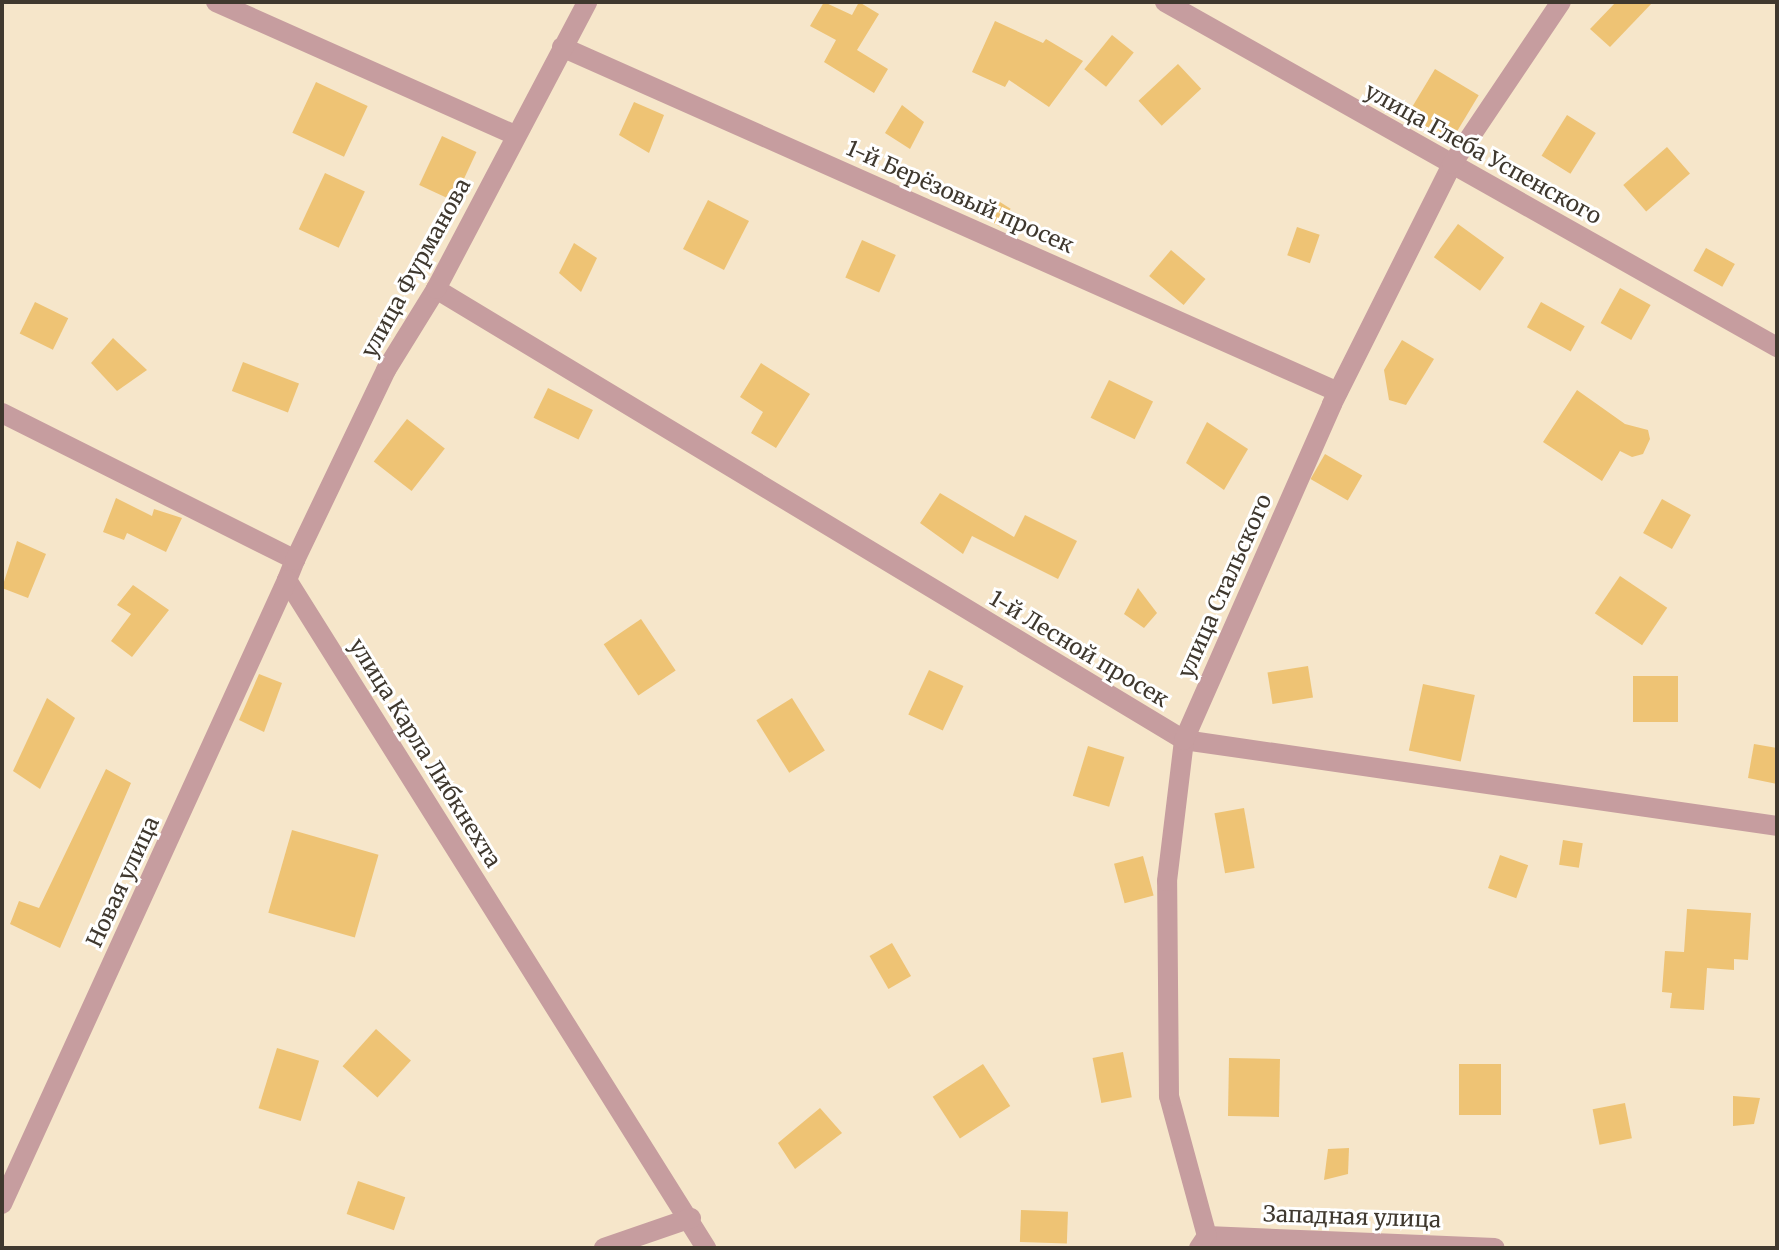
<!DOCTYPE html>
<html>
<head>
<meta charset="utf-8">
<style>
	body { margin:0 }
	#map { position:relative; width:1779px; height:1250px; overflow:hidden; background:#f6e6ca; font-family:Merriweather,serif }
	div>[style] { position:absolute }
	[style*='--x'] { left:calc(var(--x)*1px); top:calc(var(--y)*1px); width:calc(var(--w)*1px); rotate:calc(var(--a)*1deg) }
	.building>* { inset:0; background:#eec374; transform-origin:0 0 }
	.minor>* { height:20px; margin:-10px; padding:0 10px; transform-origin:10px; border-radius:10px; background:#c69d9f }
	span { translate:-50% -50%; white-space:nowrap; text-align:center; line-height:1.15; -webkit-text-stroke:6px #fff; paint-order:stroke }
	.street-label { font-size:22px; color:#3f382e }
	.frame { position:absolute; inset:0; border:4px solid #3f382e; pointer-events:none }
</style>
</head>
<body>
<div id="map">
	<div class="building">
		<div style="clip-path:polygon(824px 2px,852px 15px,859px 2px,879px 14px,857px 50px,888px 69px,874px 93px,824px 62px,836px 40px,810px 26px)"></div>
		<div style="clip-path:polygon(1616px 2px,1653px 2px,1610px 47px,1590px 29px)"></div>
		<div style="clip-path:polygon(995px 21px,1043px 43px,1046px 39px,1083px 61px,1049px 107px,1009px 80px,1005px 87px,972px 72px)"></div>
		<div style="left:1112px;top:35px;width:28px;height:44px;rotate:39deg"></div>
		<div style="left:1178px;top:64px;width:34px;height:54px;rotate:47deg"></div>
		<div style="left:1435px;top:69px;width:51px;height:54px;rotate:31deg"></div>
		<div style="left:316px;top:82px;width:57px;height:56px;rotate:25deg"></div>
		<div style="clip-path:polygon(634px 102px,664px 115px,649px 153px,619px 135px)"></div>
		<div style="clip-path:polygon(902px 105px,924px 122px,910px 149px,885px 133px)"></div>
		<div style="left:1567px;top:115px;width:34px;height:48px;rotate:32deg"></div>
		<div style="left:442px;top:136px;width:38px;height:54px;rotate:25deg"></div>
		<div style="left:1667px;top:147px;width:35px;height:58px;rotate:49deg"></div>
		<div style="left:325px;top:173px;width:44px;height:62px;rotate:25deg"></div>
		<div style="left:992px;top:197px;width:22px;height:21px;rotate:32deg"></div>
		<div style="left:708px;top:200px;width:46px;height:55px;rotate:27deg"></div>
		<div style="left:1458px;top:224px;width:57px;height:41px;rotate:36deg"></div>
		<div style="left:1297px;top:227px;width:24px;height:30px;rotate:19deg"></div>
		<div style="left:862px;top:240px;width:37px;height:41px;rotate:24deg"></div>
		<div style="clip-path:polygon(574px 243px,597px 258px,581px 292px,559px 273px)"></div>
		<div style="left:1706px;top:248px;width:33px;height:26px;rotate:29deg"></div>
		<div style="left:1171px;top:250px;width:45px;height:34px;rotate:40deg"></div>
		<div style="left:1620px;top:288px;width:35px;height:40px;rotate:29deg"></div>
		<div style="left:35px;top:302px;width:37px;height:35px;rotate:26deg"></div>
		<div style="left:1541px;top:302px;width:50px;height:29px;rotate:29deg"></div>
		<div style="clip-path:polygon(113px 338px,147px 370px,117px 391px,91px 363px)"></div>
		<div style="clip-path:polygon(1402px 340px,1434px 359px,1406px 405px,1389px 400px,1384px 370px)"></div>
		<div style="left:243px;top:362px;width:60px;height:31px;rotate:21deg"></div>
		<div style="clip-path:polygon(761px 363px,810px 394px,776px 448px,751px 433px,763px 412px,740px 397px)"></div>
		<div style="left:1109px;top:380px;width:49px;height:42px;rotate:26deg"></div>
		<div style="left:548px;top:388px;width:50px;height:33px;rotate:26deg"></div>
		<div style="clip-path:polygon(1577px 390px,1625px 424px,1648px 430px,1650px 439px,1643px 454px,1632px 457px,1620px 451px,1602px 481px,1543px 442px)"></div>
		<div style="left:407px;top:419px;width:48px;height:54px;rotate:38deg"></div>
		<div style="clip-path:polygon(1207px 422px,1248px 449px,1224px 490px,1186px 463px)"></div>
		<div style="left:1325px;top:454px;width:43px;height:29px;rotate:30deg"></div>
		<div style="clip-path:polygon(940px 493px,1014px 537px,1025px 515px,1077px 541px,1058px 579px,972px 536px,963px 554px,920px 523px)"></div>
		<div style="clip-path:polygon(116px 498px,152px 516px,154px 509px,182px 518px,166px 552px,127px 533px,124px 540px,103px 532px)"></div>
		<div style="left:1662px;top:499px;width:33px;height:39px;rotate:29deg"></div>
		<div style="clip-path:polygon(17px 541px,46px 554px,28px 598px,2px 588px)"></div>
		<div style="left:1620px;top:576px;width:57px;height:45px;rotate:34deg"></div>
		<div style="clip-path:polygon(133px 585px,169px 610px,132px 657px,111px 641px,131px 614px,117px 605px)"></div>
		<div style="clip-path:polygon(1138px 588px,1157px 613px,1144px 628px,1124px 614px)"></div>
		<div style="left:641px;top:619px;width:62px;height:45px;rotate:56deg"></div>
		<div style="left:1308px;top:666px;width:32px;height:41px;rotate:81deg"></div>
		<div style="left:929px;top:670px;width:38px;height:49px;rotate:25deg"></div>
		<div style="clip-path:polygon(259px 674px,282px 683px,264px 732px,239px 720px)"></div>
		<div style="left:1633px;top:676px;width:45px;height:46px"></div>
		<div style="left:1423px;top:684px;width:53px;height:68px;rotate:12deg"></div>
		<div style="clip-path:polygon(47px 698px,75px 718px,40px 789px,13px 771px)"></div>
		<div style="left:792px;top:698px;width:62px;height:42px;rotate:58deg"></div>
		<div style="clip-path:polygon(1754px 744px,1777px 748px,1777px 784px,1748px 778px)"></div>
		<div style="left:1088px;top:746px;width:38px;height:52px;rotate:17deg"></div>
		<div style="clip-path:polygon(106px 769px,131px 783px,60px 948px,10px 924px,19px 901px,39px 908px)"></div>
		<div style="left:1244px;top:808px;width:61px;height:30px;rotate:80deg"></div>
		<div style="left:292px;top:830px;width:90px;height:86px;rotate:16deg"></div>
		<div style="left:1563px;top:840px;width:20px;height:25px;rotate:9deg"></div>
		<div style="left:1500px;top:855px;width:30px;height:35px;rotate:20deg"></div>
		<div style="left:1143px;top:856px;width:41px;height:30px;rotate:75deg"></div>
		<div style="clip-path:polygon(1687px 909px,1751px 913px,1748px 960px,1734px 959px,1734px 970px,1707px 968px,1704px 1010px,1670px 1008px,1672px 993px,1662px 992px,1665px 951px,1684px 952px)"></div>
		<div style="left:892px;top:943px;width:38px;height:26px;rotate:60deg"></div>
		<div style="left:376px;top:1029px;width:47px;height:50px;rotate:42deg"></div>
		<div style="left:277px;top:1048px;width:44px;height:63px;rotate:17deg"></div>
		<div style="left:1123px;top:1052px;width:46px;height:31px;rotate:79deg"></div>
		<div style="left:1229px;top:1058px;width:51px;height:58px;rotate:1deg"></div>
		<div style="left:983px;top:1064px;width:50px;height:60px;rotate:57deg"></div>
		<div style="left:1459px;top:1064px;width:42px;height:51px"></div>
		<div style="clip-path:polygon(1733px 1096px,1760px 1098px,1754px 1124px,1733px 1126px)"></div>
		<div style="left:1625px;top:1103px;width:36px;height:33px;rotate:79deg"></div>
		<div style="clip-path:polygon(820px 1108px,842px 1133px,795px 1169px,778px 1143px)"></div>
		<div style="clip-path:polygon(1349px 1148px,1348px 1174px,1324px 1180px,1328px 1149px)"></div>
		<div style="left:358px;top:1181px;width:50px;height:35px;rotate:19deg"></div>
		<div style="left:1021px;top:1210px;width:47px;height:32px;rotate:2deg"></div>
	</div>
	<div class="minor">
		<div style="--x:216;--y:2;--w:327;--a:24"></div>
		<div style="--x:1165;--y:2;--w:703;--a:29.41"></div>
		<div style="--x:562;--y:47;--w:849;--a:23.97"></div>
		<div style="--x:436;--y:289;--w:873;--a:31.09"></div>
		<div style="--x:1184;--y:740;--w:599;--a:8.25"></div>
		<div style="--x:2;--y:413;--w:328;--a:26.6"></div>
		<div style="--x:295;--y:560;--w:22;--a:112"></div>
		<div style="--x:287;--y:580;--w:789;--a:57.9"></div>
		<div style="--x:295;--y:560;--w:211;--a:-64.4"></div>
		<div style="--x:386;--y:370;--w:95;--a:-58.3"></div>
		<div style="--x:436;--y:289;--w:324;--a:-62.2"></div>
		<div style="--x:2;--y:1204;--w:686;--a:-65.45"></div>
		<div style="--x:1207;--y:1236;--w:288;--a:2.4"></div>
		<div style="--x:604;--y:1248;--w:92;--a:-19"></div>
		<div style="--x:1199;--y:1248;--w:14;--a:-56"></div>
		<div style="--x:1207;--y:1236;--w:145;--a:-105.2"></div>
		<div style="--x:1169;--y:1096;--w:215;--a:-90.5"></div>
		<div style="--x:1167;--y:881;--w:142;--a:-83.1"></div>
		<div style="--x:1184;--y:740;--w:367;--a:-66.2"></div>
		<div style="--x:1332;--y:404;--w:268;--a:-63.4"></div>
		<div style="--x:1452;--y:164;--w:195;--a:-56.1"></div>
	</div>
	<div class="street-label">
		<span style="left:1483px;top:154px;rotate:29deg">улица Глеба Успенского</span>
		<span style="left:960px;top:197px;rotate:24deg">1-й Берёзовый просек</span>
		<span style="left:416px;top:268px;rotate:-61deg">улица Фурманова</span>
		<span style="left:1225px;top:586px;rotate:-66deg">улица Стальского</span>
		<span style="left:1079px;top:649px;rotate:31deg">1-й Лесной просек</span>
		<span style="left:425px;top:753px;rotate:58deg">улица Карла Либкнехта</span>
		<span style="left:123px;top:882px;rotate:-65deg">Новая улица</span>
		<span style="left:1352px;top:1217px;rotate:2deg">Западная улица</span>
	</div>
	<div class="frame"></div>
</div>
</body>
</html>
